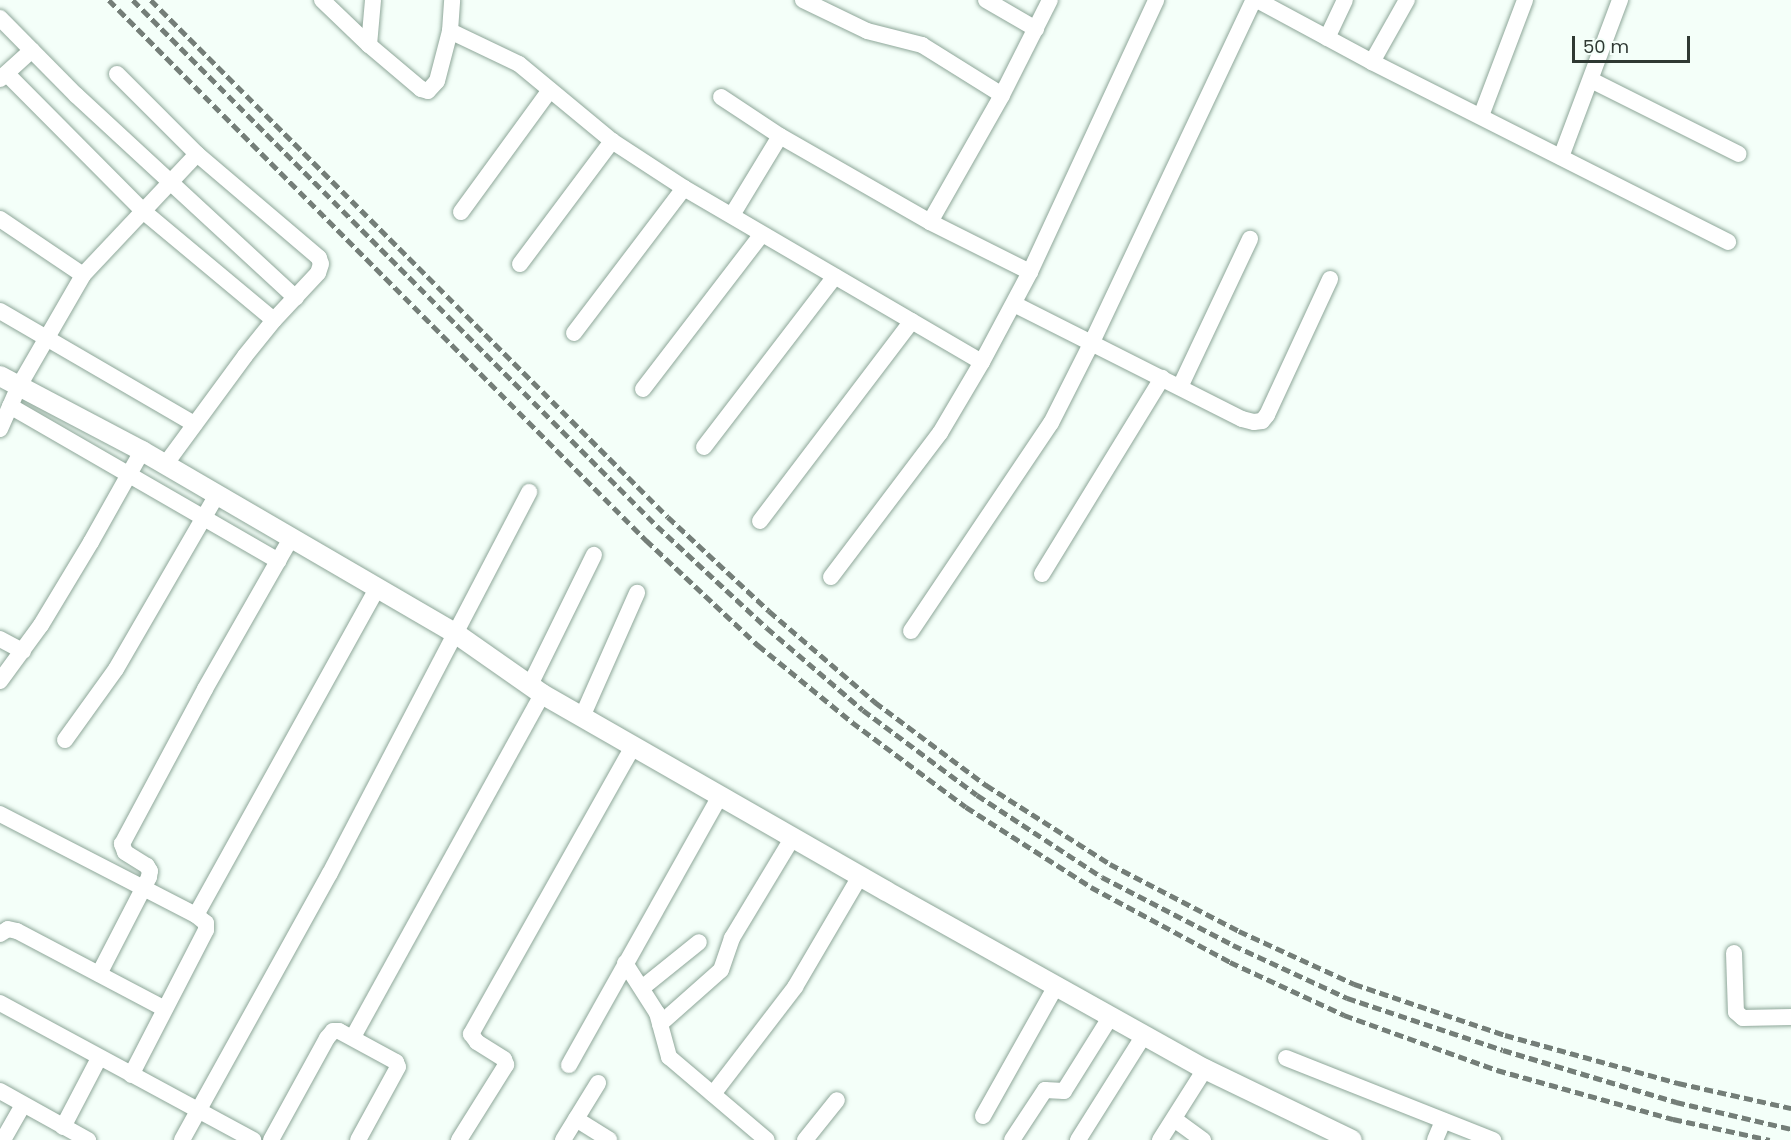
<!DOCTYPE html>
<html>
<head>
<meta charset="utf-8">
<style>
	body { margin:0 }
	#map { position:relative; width:1791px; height:1140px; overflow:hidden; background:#f4fff9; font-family:Poppins,sans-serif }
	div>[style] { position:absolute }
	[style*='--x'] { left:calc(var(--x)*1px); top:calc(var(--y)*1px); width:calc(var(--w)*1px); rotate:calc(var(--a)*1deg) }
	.roads { filter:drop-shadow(0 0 2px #8ea799) drop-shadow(0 0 2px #8ea799) }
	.minor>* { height:16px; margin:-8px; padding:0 8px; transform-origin:8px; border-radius:8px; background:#fff }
	.tertiary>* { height:20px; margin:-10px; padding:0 10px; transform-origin:10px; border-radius:10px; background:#fff }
	.rail>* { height:4.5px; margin-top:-2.25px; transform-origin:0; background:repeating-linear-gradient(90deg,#747e78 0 9px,transparent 0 13.5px) }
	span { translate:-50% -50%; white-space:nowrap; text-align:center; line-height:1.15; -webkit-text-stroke:6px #f4fff9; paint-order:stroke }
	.scale { position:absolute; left:1572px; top:36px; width:118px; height:27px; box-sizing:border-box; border:3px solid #2f3933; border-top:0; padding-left:8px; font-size:18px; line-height:21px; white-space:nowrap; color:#2f3933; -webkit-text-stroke:4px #f4fff9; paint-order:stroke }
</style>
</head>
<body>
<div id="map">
	<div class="roads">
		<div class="minor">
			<div style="--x:322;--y:0;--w:65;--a:43.8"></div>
			<div style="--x:369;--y:45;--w:68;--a:40.2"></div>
			<div style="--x:421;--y:89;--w:7;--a:16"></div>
			<div style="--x:428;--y:91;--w:13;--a:-48"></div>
			<div style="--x:437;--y:81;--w:52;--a:-75.4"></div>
			<div style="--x:450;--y:31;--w:31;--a:-86"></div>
			<div style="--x:803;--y:0;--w:71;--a:25.8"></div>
			<div style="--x:867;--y:31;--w:57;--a:14.3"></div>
			<div style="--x:922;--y:45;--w:94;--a:32"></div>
			<div style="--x:986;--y:0;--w:58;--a:30.1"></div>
			<div style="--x:1257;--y:0;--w:131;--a:28.3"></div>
			<div style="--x:1372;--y:62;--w:399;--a:26.8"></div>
			<div style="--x:0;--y:18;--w:108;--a:45.4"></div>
			<div style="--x:76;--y:95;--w:299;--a:42.7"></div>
			<div style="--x:450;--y:31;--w:76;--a:25.6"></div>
			<div style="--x:519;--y:64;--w:121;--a:39.6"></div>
			<div style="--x:612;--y:141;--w:86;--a:33.1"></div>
			<div style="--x:684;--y:188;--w:345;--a:30.3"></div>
			<div style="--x:1327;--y:38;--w:42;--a:-64.7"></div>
			<div style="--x:369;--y:45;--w:45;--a:-84.9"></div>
			<div style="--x:1372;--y:62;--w:71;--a:-60.6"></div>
			<div style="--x:7;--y:74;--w:193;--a:45.2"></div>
			<div style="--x:143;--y:211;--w:170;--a:39.8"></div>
			<div style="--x:117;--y:74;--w:113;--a:45"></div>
			<div style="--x:197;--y:154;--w:160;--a:40.4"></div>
			<div style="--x:319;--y:258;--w:6;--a:72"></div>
			<div style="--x:321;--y:264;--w:9;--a:108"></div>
			<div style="--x:318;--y:273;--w:64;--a:133.1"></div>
			<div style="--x:274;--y:320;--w:46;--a:128.9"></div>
			<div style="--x:245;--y:356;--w:135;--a:126.3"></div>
			<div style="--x:0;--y:79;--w:43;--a:-42.2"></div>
			<div style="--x:1591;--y:80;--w:165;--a:26.6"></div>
			<div style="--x:721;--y:97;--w:71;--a:33.5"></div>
			<div style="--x:780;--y:136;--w:173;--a:29.8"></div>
			<div style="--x:930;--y:222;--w:112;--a:26.6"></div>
			<div style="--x:1481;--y:116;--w:124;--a:-69.2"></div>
			<div style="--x:1561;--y:157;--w:168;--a:-69.4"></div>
			<div style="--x:461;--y:212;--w:151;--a:-53.9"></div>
			<div style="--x:732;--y:215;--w:92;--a:-58.7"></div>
			<div style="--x:0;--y:219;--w:100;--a:34"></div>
			<div style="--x:930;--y:222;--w:146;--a:-60.4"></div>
			<div style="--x:1002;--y:95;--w:106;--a:-63.2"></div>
			<div style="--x:520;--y:264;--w:154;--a:-53.2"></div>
			<div style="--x:1014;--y:304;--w:255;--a:26.8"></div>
			<div style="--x:1242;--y:419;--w:12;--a:14"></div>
			<div style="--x:1254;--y:422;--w:8;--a:-7"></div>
			<div style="--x:1262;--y:421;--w:8;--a:-50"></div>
			<div style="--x:1267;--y:415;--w:150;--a:-65.1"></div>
			<div style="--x:0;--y:311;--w:225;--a:30.2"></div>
			<div style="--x:574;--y:333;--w:182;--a:-52.8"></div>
			<div style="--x:1180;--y:387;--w:164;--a:-64.7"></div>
			<div style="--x:643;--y:389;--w:195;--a:-52.5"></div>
			<div style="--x:10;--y:406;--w:310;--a:30"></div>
			<div style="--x:0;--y:429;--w:47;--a:-66.2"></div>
			<div style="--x:19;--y:386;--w:128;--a:-60"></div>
			<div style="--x:83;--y:275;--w:166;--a:-46.7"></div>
			<div style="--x:704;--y:447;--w:215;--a:-52.5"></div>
			<div style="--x:760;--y:521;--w:251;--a:-52.8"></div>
			<div style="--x:1042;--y:574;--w:230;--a:-58.5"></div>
			<div style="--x:831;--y:577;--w:181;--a:-52.9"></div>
			<div style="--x:940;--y:433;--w:82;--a:-59.4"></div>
			<div style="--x:982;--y:362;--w:102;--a:-61.9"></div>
			<div style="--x:1030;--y:272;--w:300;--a:-65.1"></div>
			<div style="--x:911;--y:631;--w:251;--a:-56.1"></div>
			<div style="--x:1051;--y:423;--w:91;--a:-63.2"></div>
			<div style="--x:1092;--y:342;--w:378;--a:-64.7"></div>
			<div style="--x:0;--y:639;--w:26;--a:28"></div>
			<div style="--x:0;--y:681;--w:69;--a:-53.8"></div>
			<div style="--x:41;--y:625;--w:97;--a:-58.9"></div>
			<div style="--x:91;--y:542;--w:104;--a:-60.7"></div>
			<div style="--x:530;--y:685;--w:145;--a:-63.8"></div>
			<div style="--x:582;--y:717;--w:136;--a:-66.1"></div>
			<div style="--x:65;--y:740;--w:87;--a:-54.3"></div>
			<div style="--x:116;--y:669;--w:201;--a:-59.9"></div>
			<div style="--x:0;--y:814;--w:220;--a:27.3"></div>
			<div style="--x:196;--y:915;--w:13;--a:39"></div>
			<div style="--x:206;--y:923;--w:7;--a:90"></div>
			<div style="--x:206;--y:930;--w:163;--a:117.3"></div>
			<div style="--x:196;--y:915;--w:373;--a:-61"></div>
			<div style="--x:0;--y:934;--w:9;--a:-32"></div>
			<div style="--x:8;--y:929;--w:9;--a:13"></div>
			<div style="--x:17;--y:931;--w:167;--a:27.8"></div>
			<div style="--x:1734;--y:953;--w:59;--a:88.1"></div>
			<div style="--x:1736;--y:1012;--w:9;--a:41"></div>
			<div style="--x:1743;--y:1018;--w:48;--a:-1.2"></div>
			<div style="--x:625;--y:963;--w:59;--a:57.4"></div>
			<div style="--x:657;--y:1013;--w:46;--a:74.7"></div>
			<div style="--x:669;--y:1057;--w:128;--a:40.3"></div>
			<div style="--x:99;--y:974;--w:109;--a:-62.7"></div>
			<div style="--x:149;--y:877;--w:6;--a:-81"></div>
			<div style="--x:150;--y:871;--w:6;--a:-121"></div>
			<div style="--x:147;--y:866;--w:26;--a:-148"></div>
			<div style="--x:125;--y:852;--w:9;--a:-111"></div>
			<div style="--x:122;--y:844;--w:176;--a:-61.8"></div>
			<div style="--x:205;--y:689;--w:174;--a:-60.3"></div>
			<div style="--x:642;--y:988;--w:73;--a:-38.9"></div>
			<div style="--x:0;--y:1003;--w:288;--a:28.4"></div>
			<div style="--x:660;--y:1024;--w:81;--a:-41.5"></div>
			<div style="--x:721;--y:970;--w:34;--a:-71"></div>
			<div style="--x:732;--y:938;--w:118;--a:-58.9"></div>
			<div style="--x:353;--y:1037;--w:392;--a:-61.1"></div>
			<div style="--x:1286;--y:1058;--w:223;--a:21.6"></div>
			<div style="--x:569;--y:1065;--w:308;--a:-60.7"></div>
			<div style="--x:0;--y:1091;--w:101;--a:29.1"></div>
			<div style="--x:713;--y:1094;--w:135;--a:-52.5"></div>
			<div style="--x:795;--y:987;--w:129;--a:-59.6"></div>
			<div style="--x:983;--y:1116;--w:149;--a:-60.7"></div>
			<div style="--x:576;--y:1119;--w:39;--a:32"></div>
			<div style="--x:1174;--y:1119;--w:36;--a:36"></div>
			<div style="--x:63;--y:1127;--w:78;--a:-62.4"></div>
			<div style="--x:3;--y:1140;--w:40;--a:-60.3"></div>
			<div style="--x:182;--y:1140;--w:305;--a:-61"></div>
			<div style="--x:330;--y:873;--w:430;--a:-62.4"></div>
			<div style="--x:271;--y:1140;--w:116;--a:-61.2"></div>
			<div style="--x:327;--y:1038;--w:9;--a:-49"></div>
			<div style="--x:333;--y:1031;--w:6;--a:0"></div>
			<div style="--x:339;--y:1031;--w:65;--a:28.5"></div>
			<div style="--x:396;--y:1062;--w:5;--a:68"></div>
			<div style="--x:398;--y:1067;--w:83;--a:118.7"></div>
			<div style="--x:459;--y:1140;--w:89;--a:-57.9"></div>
			<div style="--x:506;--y:1065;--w:6;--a:-108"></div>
			<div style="--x:504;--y:1059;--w:32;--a:-148"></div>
			<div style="--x:477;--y:1042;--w:10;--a:-127"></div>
			<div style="--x:471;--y:1034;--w:330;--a:-60.6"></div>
			<div style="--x:563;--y:1140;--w:67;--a:-58.4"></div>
			<div style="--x:805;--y:1140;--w:51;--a:-51.3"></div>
			<div style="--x:1012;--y:1140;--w:60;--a:-56.6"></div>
			<div style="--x:1045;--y:1090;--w:19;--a:3"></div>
			<div style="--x:1064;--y:1091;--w:89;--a:-57.9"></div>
			<div style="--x:1078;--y:1140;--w:124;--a:-57.8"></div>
			<div style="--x:1160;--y:1140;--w:84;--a:-57.6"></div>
			<div style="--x:1435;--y:1140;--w:21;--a:-67"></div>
		</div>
		<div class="tertiary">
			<div style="--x:0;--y:376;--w:161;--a:27.8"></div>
			<div style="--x:142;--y:451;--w:362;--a:30.2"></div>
			<div style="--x:455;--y:633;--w:106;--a:35"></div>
			<div style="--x:542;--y:694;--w:396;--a:29.8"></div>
			<div style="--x:886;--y:891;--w:365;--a:29.2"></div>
			<div style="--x:1205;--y:1069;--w:163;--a:25.8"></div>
		</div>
	</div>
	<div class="rail">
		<div style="--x:109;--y:0;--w:762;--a:45.16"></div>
		<div style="--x:646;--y:540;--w:154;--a:43.2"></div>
		<div style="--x:758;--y:645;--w:122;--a:39.3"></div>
		<div style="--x:852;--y:722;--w:142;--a:36.7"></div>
		<div style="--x:966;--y:807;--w:148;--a:32.6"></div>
		<div style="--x:1091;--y:887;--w:158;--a:28.3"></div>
		<div style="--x:1230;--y:962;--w:126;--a:24.9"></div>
		<div style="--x:1344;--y:1015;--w:163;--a:19.8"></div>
		<div style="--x:1497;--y:1070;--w:183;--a:15.6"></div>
		<div style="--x:1673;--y:1119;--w:99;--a:12.2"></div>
		<div style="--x:133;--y:0;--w:742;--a:45.11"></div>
		<div style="--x:657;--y:526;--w:150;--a:42.8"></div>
		<div style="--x:767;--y:628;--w:126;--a:40.5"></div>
		<div style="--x:863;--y:710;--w:142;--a:36.7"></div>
		<div style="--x:977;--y:795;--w:149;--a:33.3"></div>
		<div style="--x:1102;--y:877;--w:148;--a:27.4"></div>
		<div style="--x:1233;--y:945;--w:126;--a:24.9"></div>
		<div style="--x:1347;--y:998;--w:164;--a:18.4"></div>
		<div style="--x:1503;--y:1050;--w:181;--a:16.7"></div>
		<div style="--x:1676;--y:1102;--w:118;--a:13.2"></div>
		<div style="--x:151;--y:0;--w:731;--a:45"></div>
		<div style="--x:668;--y:517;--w:138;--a:42.9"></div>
		<div style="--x:769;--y:611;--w:140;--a:40.6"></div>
		<div style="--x:875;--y:702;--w:139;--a:36.8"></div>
		<div style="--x:986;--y:785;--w:147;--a:32.5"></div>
		<div style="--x:1110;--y:864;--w:145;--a:27.4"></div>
		<div style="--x:1239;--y:931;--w:127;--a:24.7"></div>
		<div style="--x:1354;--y:984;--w:159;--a:18.7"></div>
		<div style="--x:1505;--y:1035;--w:180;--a:15.5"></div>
		<div style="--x:1678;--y:1083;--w:116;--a:12.5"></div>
	</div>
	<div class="scale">50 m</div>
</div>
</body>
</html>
